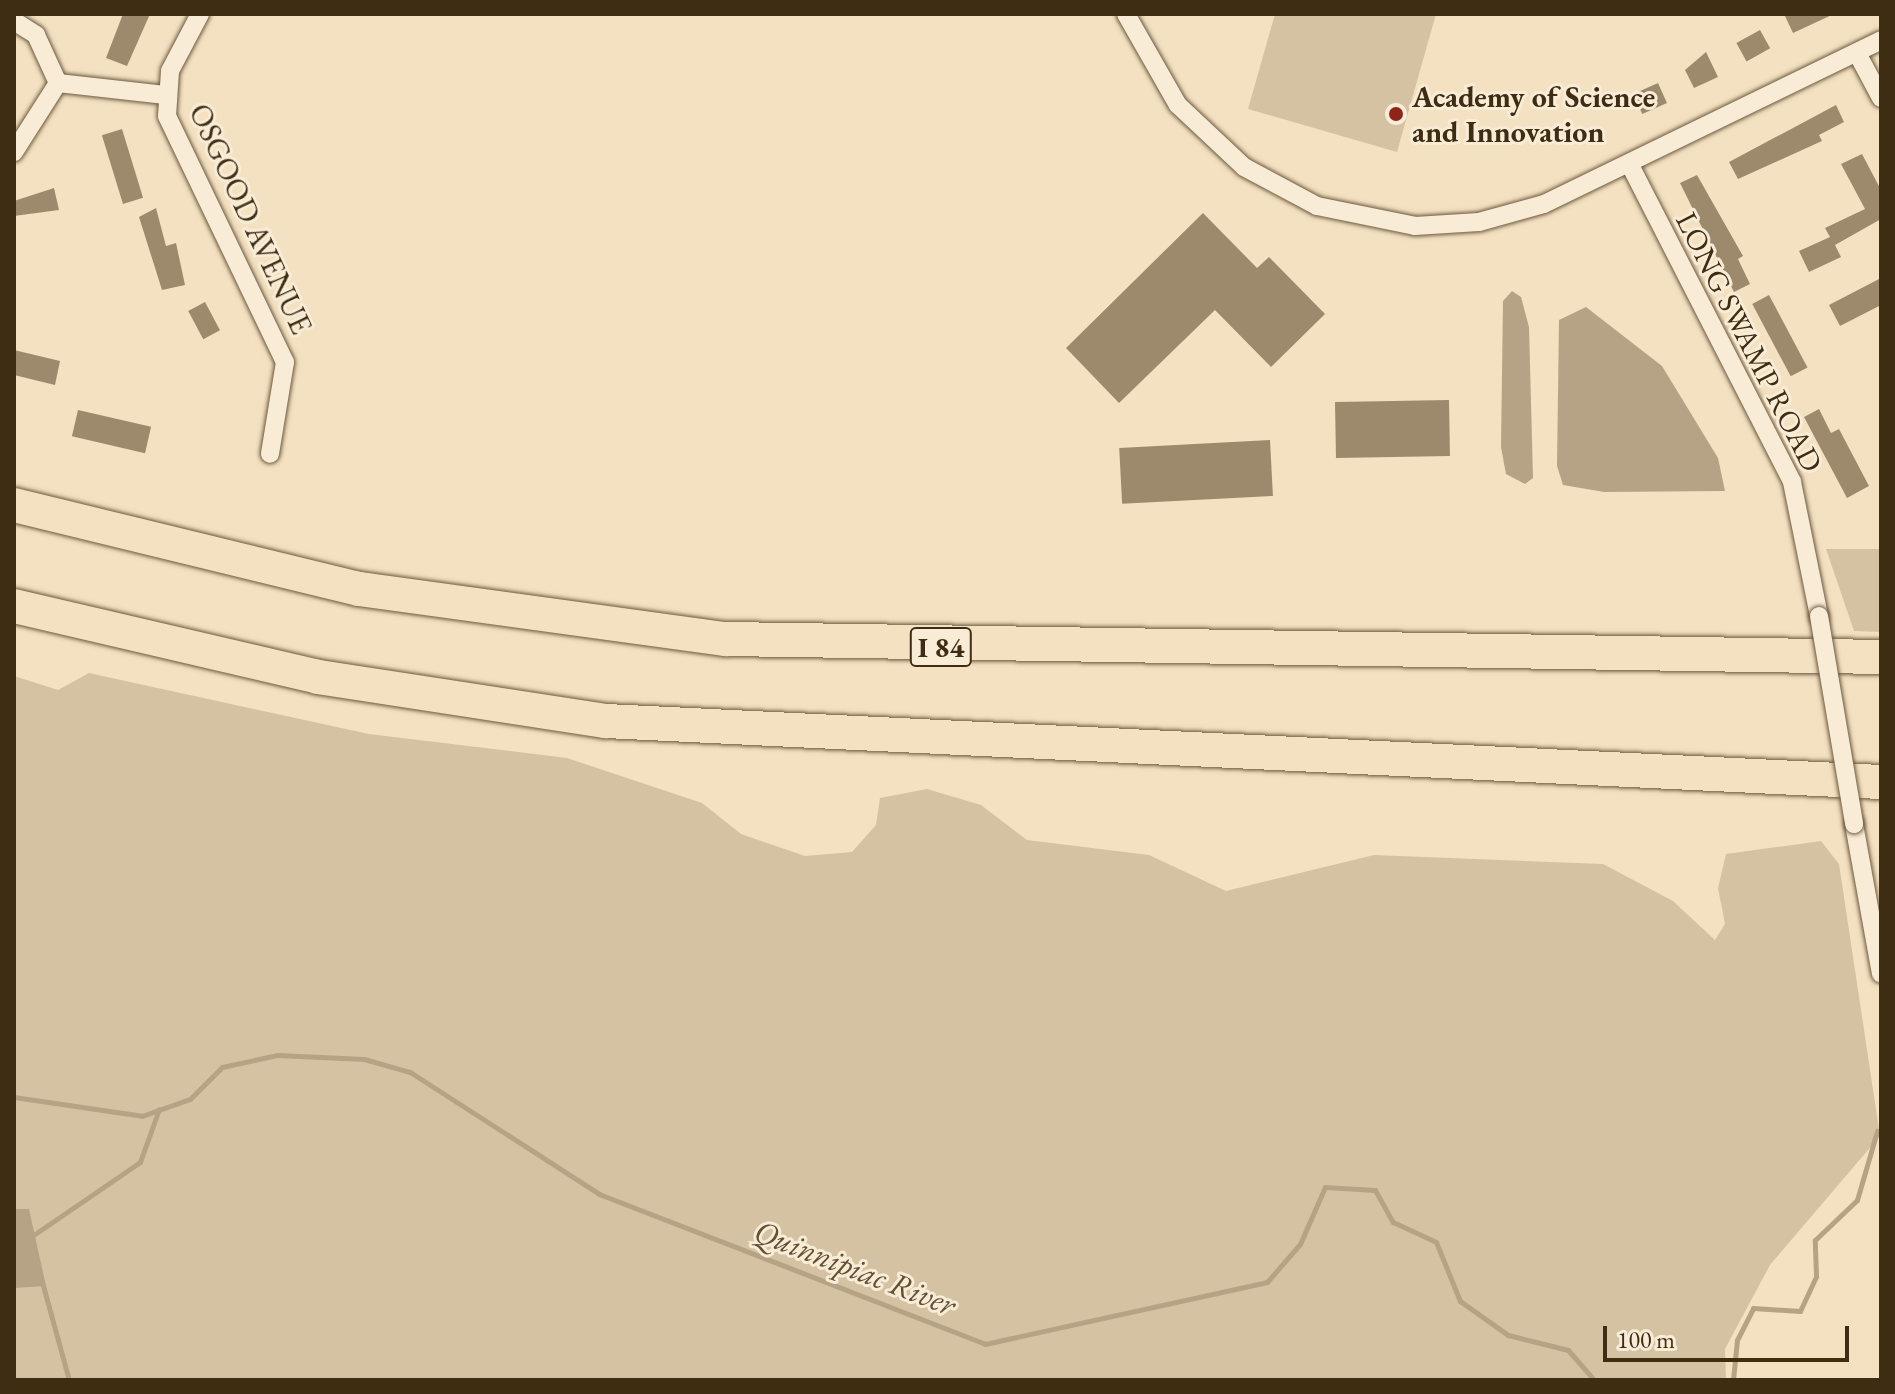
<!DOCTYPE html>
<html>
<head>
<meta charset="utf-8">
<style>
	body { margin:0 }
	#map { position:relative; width:1895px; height:1394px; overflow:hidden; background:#f4e1c1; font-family:"EB Garamond",serif }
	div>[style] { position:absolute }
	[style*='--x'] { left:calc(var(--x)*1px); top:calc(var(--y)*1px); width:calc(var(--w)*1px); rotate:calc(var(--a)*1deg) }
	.green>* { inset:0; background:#d5c2a3 }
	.water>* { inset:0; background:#b6a386 }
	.stream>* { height:5px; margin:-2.5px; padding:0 2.5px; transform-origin:2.5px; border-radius:2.5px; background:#b6a386 }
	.building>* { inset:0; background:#9d8a6d; transform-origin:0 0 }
	.roads { filter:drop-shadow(0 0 2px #6c593e) drop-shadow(0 0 2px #6c593e) }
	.street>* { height:18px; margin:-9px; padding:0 9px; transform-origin:9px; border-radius:9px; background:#f8ecd7 }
	.highway>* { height:34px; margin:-17px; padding:0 17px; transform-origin:17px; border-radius:17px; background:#f4e1c1 }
	.bridges { filter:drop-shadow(0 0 2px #6c593e) drop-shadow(0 0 2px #6c593e) }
	.street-bridge>* { height:18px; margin:-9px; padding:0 9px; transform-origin:9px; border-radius:9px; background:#f8ecd7 }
	.dots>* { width:22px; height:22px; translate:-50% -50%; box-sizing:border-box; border:4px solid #f8ecd7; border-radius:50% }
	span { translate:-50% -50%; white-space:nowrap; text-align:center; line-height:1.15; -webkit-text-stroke:6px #f8ecd7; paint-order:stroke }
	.shield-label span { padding:2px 6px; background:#f8ecd7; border:2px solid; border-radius:6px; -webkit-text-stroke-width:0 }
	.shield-label { font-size:28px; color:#3e2c13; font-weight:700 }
	.poi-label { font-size:30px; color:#3e2c13; font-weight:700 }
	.left { translate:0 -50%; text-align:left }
	.street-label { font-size:30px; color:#3e2c13 }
	.water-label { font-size:32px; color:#625036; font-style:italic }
	.frame { position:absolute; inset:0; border:16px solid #3e2c13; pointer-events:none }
	.scale { position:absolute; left:1603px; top:1326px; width:246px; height:36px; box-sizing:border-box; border:4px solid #3e2c13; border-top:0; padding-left:10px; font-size:24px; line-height:28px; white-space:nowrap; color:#3e2c13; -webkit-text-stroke:6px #f8ecd7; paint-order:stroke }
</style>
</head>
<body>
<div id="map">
	<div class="green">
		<div style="clip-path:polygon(1275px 14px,1436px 14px,1397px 152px,1248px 109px)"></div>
		<div style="clip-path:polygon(1826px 549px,1881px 549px,1881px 632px,1854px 631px)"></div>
		<div style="clip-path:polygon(89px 673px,369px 734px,567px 758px,702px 803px,741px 834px,805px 856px,852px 852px,876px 825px,880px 798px,927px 789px,981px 805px,1027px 840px,1149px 855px,1226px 891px,1374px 855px,1603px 864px,1673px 901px,1715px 940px,1725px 924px,1718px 888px,1726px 854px,1821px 841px,1839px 864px,1880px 1136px,1770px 1265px,1725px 1349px,1726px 1380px,14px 1380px,14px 676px,58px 690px)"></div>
	</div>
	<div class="water">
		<div style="clip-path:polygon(1512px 291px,1521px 297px,1529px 327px,1533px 478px,1525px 484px,1506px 474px,1501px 447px,1503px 301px)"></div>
		<div style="clip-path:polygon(1586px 307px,1662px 366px,1718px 458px,1725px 491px,1604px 492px,1563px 485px,1557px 466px,1559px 320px)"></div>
		<div style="clip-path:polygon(14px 1209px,29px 1209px,46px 1286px,14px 1288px)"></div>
	</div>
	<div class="stream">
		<div style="--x:14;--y:1097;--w:129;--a:8.4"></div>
		<div style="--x:142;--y:1116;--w:51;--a:-19.5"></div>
		<div style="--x:190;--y:1099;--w:45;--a:-45"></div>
		<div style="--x:222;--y:1067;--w:56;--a:-12.3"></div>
		<div style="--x:277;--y:1055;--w:87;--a:2.6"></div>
		<div style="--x:364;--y:1059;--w:48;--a:15.8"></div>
		<div style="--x:410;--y:1072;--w:225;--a:32.8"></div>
		<div style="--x:599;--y:1194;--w:414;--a:21.2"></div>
		<div style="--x:985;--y:1344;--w:289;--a:-12.4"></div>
		<div style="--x:1267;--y:1282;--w:50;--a:-49"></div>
		<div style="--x:1300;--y:1244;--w:62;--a:-66.3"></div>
		<div style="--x:1325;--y:1187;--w:50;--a:3.4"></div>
		<div style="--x:1375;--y:1190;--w:37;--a:61"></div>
		<div style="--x:1393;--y:1222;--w:47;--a:24.9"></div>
		<div style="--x:1436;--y:1242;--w:64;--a:67.9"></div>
		<div style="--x:1460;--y:1301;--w:59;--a:35.3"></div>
		<div style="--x:1508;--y:1335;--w:62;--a:14"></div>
		<div style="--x:1568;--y:1350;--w:40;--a:49"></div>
		<div style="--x:32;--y:1236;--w:131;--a:-34.4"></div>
		<div style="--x:140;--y:1162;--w:56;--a:-70.3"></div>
		<div style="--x:42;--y:1282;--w:102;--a:74.6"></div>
		<div style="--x:1733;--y:1380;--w:40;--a:-84.3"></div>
		<div style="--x:1737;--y:1340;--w:36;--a:-63"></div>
		<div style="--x:1753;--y:1308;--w:47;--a:3.7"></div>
		<div style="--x:1800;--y:1311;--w:38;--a:-65"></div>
		<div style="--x:1816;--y:1276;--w:36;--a:-92"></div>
		<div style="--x:1815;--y:1240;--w:58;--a:-43.6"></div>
		<div style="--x:1857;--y:1200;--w:72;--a:-73.8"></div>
	</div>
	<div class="building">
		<div style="clip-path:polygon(123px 14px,150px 14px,127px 66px,106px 58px)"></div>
		<div style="clip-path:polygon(1784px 14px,1834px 14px,1793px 33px)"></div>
		<div style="left:1760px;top:30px;width:21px;height:27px;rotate:61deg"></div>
		<div style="clip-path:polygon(1706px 52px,1718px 77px,1694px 88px,1685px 70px)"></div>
		<div style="left:1658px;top:83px;width:22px;height:27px;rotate:66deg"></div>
		<div style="clip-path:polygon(1836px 105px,1844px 122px,1819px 135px,1822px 141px,1738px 179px,1729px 162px)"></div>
		<div style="left:122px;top:129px;width:72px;height:21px;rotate:73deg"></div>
		<div style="clip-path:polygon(1862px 154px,1881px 190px,1881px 219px,1835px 245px,1841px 257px,1809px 272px,1799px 251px,1830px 237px,1825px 228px,1865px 209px,1841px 164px)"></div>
		<div style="clip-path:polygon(1697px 175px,1743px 256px,1738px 259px,1750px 284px,1734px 292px,1680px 183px)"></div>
		<div style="clip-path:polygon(54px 188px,59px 210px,14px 216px,14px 201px)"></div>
		<div style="clip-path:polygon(156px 208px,166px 246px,176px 243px,185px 285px,162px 290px,139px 217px)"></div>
		<div style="clip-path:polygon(1203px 213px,1257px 268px,1269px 257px,1325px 314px,1271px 367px,1215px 310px,1119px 403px,1066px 348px)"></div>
		<div style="clip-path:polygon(1881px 278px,1881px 305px,1840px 326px,1829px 305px)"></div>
		<div style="left:1769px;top:295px;width:82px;height:19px;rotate:62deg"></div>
		<div style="left:205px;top:302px;width:32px;height:19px;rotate:62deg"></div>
		<div style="clip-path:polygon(14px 350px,60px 361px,55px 385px,14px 375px)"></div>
		<div style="left:1449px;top:400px;width:56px;height:114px;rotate:89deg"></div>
		<div style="clip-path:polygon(1819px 409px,1831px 433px,1839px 429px,1869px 486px,1847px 498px,1804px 417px)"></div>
		<div style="left:78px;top:410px;width:75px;height:27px;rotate:13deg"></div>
		<div style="left:1270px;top:440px;width:56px;height:151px;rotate:87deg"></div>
	</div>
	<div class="roads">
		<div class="street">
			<div style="--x:200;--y:14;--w:64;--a:117.8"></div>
			<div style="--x:170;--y:71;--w:45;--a:93.8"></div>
			<div style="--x:167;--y:116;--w:273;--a:64.4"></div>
			<div style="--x:285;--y:362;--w:93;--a:99.3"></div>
			<div style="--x:1126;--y:14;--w:105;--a:60.3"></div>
			<div style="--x:1178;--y:105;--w:91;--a:43.2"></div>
			<div style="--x:1244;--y:167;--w:83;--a:28.1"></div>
			<div style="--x:1317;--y:206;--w:100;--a:11.5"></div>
			<div style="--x:1415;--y:226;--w:64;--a:-3.6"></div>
			<div style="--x:1479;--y:222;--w:67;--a:-15.5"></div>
			<div style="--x:1544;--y:204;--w:375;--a:-25.9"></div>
			<div style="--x:14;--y:21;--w:26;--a:32"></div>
			<div style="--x:36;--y:35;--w:53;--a:65.4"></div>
			<div style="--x:58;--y:83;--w:82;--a:122.5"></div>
			<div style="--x:1857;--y:53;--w:51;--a:61.9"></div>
			<div style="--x:58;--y:83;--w:108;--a:6.4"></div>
			<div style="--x:1630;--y:165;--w:356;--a:62.9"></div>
			<div style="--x:1792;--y:482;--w:137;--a:78.6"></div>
			<div style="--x:1854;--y:824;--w:152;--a:79.8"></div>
		</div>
		<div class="highway">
			<div style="--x:14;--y:505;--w:355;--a:13.7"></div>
			<div style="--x:359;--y:589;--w:370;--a:7.8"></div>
			<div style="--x:726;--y:639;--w:1155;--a:0.89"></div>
			<div style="--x:14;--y:606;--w:312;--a:13.1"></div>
			<div style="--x:318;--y:677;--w:291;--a:8.7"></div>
			<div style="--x:606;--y:721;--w:1276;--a:2.74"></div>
		</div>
	</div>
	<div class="bridges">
		<div class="street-bridge">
			<div style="--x:1819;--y:616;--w:211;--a:80.4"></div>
		</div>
	</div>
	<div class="dots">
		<div style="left:1396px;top:114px;background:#8f2418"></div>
	</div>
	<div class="shield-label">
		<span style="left:941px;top:647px">I 84</span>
	</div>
	<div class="poi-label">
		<span class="left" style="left:1412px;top:114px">Academy of Science<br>and Innovation</span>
	</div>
	<div class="street-label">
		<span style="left:250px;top:219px;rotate:65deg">OSGOOD AVENUE</span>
		<span style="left:1749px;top:342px;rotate:63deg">LONG SWAMP ROAD</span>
	</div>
	<div class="water-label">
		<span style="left:855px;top:1268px;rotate:21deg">Quinnipiac River</span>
	</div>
	<div class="frame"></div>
	<div class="scale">100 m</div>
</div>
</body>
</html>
